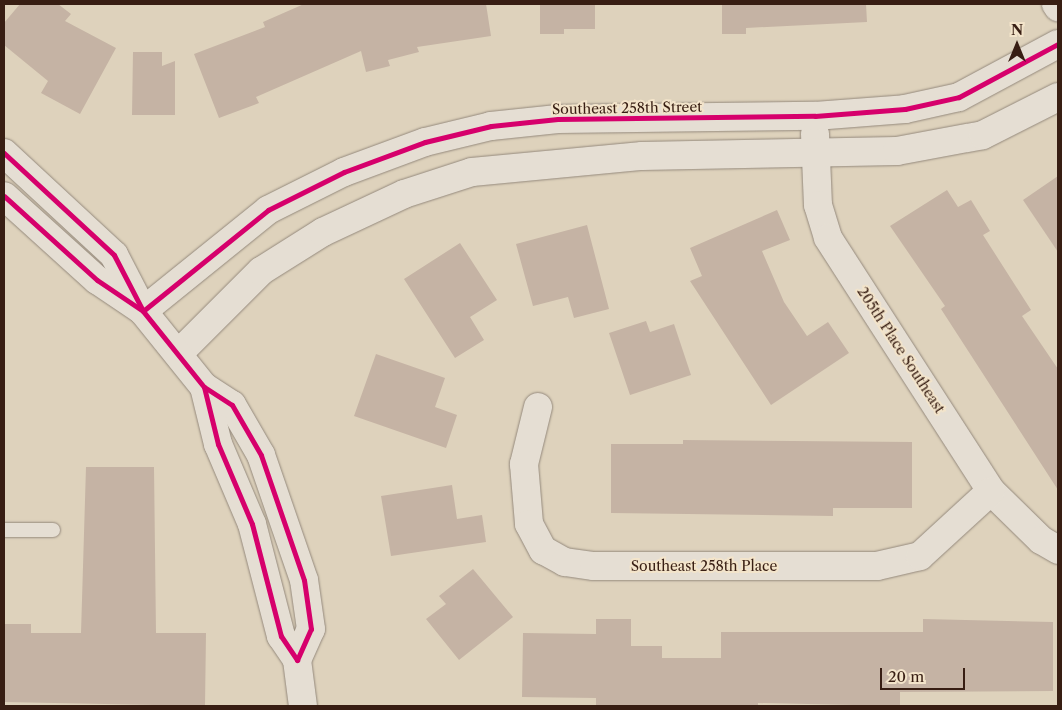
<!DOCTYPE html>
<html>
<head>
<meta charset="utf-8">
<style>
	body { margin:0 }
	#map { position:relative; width:1062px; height:710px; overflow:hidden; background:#ded2bc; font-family:"Libre Caslon Text",serif }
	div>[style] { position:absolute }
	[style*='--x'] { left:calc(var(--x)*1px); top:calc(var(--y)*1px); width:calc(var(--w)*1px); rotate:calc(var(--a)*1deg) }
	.building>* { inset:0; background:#c5b3a4 }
	.roads { filter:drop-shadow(0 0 1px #94897c) drop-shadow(0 0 1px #94897c) }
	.lane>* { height:14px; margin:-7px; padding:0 7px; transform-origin:7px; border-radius:7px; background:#e5ded3 }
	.street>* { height:28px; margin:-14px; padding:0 14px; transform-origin:14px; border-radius:14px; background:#e5ded3 }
	.cycleway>* { height:5px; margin:-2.5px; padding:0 2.5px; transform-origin:2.5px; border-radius:2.5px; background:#d6006c }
	span { translate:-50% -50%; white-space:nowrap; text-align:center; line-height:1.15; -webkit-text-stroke:4px #f3e4ca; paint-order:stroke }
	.street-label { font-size:14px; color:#381e13 }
	.frame { position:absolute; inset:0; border:5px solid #381e13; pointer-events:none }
	.north { position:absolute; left:992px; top:20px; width:50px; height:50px; -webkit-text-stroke:4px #f3e4ca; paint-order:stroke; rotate:0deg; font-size:14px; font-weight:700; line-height:20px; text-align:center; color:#381e13 }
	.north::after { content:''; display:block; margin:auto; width:18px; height:22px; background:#381e13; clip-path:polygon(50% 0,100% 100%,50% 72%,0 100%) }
	.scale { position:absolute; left:880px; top:668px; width:85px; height:22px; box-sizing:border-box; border:2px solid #381e13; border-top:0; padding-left:6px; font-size:15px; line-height:18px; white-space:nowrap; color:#381e13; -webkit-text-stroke:4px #f3e4ca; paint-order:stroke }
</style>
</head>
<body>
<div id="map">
	<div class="building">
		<div style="clip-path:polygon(20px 4px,58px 4px,71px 14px,65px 21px,116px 48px,80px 114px,41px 93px,48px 81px,4px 45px,4px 23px)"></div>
		<div style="clip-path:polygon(304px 4px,486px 4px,491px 36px,417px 47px,419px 52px,388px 60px,390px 66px,366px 72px,361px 51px,256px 97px,259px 103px,219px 118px,194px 54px,265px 27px,263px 22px)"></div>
		<div style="clip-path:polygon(540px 4px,595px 4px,595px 29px,564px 29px,564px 34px,540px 34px)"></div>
		<div style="clip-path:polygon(722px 4px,866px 4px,867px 22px,746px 28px,746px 34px,722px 34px)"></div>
		<div style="clip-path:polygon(133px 52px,162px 52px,162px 66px,175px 61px,175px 115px,132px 115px)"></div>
		<div style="clip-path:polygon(1058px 176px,1058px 252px,1023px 200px)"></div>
		<div style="clip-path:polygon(947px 190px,958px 207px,971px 200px,990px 231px,983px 235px,1031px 310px,1022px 316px,1058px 369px,1058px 490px,941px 309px,945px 306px,890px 226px)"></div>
		<div style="clip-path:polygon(777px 210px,790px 240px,762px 251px,784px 302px,807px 336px,828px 322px,849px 353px,771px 405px,690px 281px,702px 276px,690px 248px)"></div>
		<div style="clip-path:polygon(587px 225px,609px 309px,574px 318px,568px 297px,533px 306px,516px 244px)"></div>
		<div style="clip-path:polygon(460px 243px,497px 300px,470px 317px,484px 340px,455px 358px,404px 279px)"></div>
		<div style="clip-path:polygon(646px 321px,650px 332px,674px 324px,691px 375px,630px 395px,609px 333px)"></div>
		<div style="clip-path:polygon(376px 354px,445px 378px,435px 407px,457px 415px,446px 448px,354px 416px)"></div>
		<div style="clip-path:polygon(683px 440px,912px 442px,912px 508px,833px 508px,833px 516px,611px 513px,611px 444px,683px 444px)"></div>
		<div style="clip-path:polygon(86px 467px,154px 467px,156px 633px,206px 633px,205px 706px,4px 702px,4px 624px,31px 624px,31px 633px,81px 633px)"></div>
		<div style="clip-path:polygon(452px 485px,457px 519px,482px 515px,486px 542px,391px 556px,381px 496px)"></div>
		<div style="clip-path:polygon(473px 569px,513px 617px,459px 660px,426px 619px,446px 604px,439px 596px)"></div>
		<div style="clip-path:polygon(596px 619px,631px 619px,631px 646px,662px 646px,662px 658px,721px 658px,721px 632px,923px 632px,923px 619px,1053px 622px,1053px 691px,900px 692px,900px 706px,758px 703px,758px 706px,596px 706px,596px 698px,522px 697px,523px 633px,596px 634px)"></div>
	</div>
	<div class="roads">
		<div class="lane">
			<div style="--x:4;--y:530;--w:49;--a:0"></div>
		</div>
		<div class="street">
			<div style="--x:1056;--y:4;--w:4;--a:56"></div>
			<div style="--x:815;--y:134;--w:71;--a:87.6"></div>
			<div style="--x:818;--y:205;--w:34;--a:73"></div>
			<div style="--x:828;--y:238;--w:301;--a:57.2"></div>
			<div style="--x:991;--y:491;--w:70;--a:44.4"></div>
			<div style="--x:1041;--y:540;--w:20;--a:30"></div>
			<div style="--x:4;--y:153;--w:150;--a:42.8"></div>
			<div style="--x:114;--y:255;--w:63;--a:62.6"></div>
			<div style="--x:143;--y:311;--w:55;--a:-146"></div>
			<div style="--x:97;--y:280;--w:125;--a:-137.9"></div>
			<div style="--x:179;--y:353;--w:116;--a:-45"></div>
			<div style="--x:261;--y:271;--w:73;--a:-32.2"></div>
			<div style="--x:323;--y:232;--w:89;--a:-25.1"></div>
			<div style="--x:404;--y:194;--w:71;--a:-17.9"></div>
			<div style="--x:472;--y:172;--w:171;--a:-5.4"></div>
			<div style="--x:642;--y:156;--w:255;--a:-1.1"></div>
			<div style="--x:897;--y:151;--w:87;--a:-10.5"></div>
			<div style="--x:983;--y:135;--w:84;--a:-26.9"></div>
			<div style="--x:204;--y:387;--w:59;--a:76.2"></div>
			<div style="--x:218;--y:444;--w:87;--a:67"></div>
			<div style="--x:252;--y:524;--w:116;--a:75.5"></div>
			<div style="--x:281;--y:636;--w:29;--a:56"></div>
			<div style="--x:297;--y:660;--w:34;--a:-66"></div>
			<div style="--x:311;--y:629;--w:49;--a:-98.1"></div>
			<div style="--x:304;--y:580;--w:132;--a:-109"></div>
			<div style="--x:261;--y:455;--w:58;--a:-120.1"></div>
			<div style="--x:232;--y:405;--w:33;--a:-147"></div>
			<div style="--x:204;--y:387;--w:97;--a:-128.8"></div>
			<div style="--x:143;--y:311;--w:161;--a:-38.9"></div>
			<div style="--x:268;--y:210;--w:85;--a:-26.6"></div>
			<div style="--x:344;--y:172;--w:86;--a:-20.3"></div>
			<div style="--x:425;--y:142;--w:68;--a:-13.6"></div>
			<div style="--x:491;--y:126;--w:67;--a:-6"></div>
			<div style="--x:558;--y:119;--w:257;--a:-0.7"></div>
			<div style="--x:815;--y:116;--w:90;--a:-4.4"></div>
			<div style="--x:905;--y:109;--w:55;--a:-12.5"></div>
			<div style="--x:959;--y:97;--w:112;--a:-28.2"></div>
			<div style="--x:538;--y:407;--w:59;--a:103.8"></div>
			<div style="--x:524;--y:464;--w:60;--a:85.2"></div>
			<div style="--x:529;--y:524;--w:30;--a:62"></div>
			<div style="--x:543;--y:550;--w:25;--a:29"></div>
			<div style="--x:565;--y:562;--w:29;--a:8"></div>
			<div style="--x:594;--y:566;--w:283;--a:0"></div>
			<div style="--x:877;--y:566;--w:44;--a:-13.1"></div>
			<div style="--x:920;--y:556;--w:96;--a:-42.5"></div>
			<div style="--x:297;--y:660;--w:46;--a:82.6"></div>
		</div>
	</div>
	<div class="cycleway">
		<div style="--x:4;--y:153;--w:150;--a:42.8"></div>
		<div style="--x:114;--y:255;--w:63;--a:62.6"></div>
		<div style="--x:143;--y:311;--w:55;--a:-146"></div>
		<div style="--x:97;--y:280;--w:125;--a:-137.9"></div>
		<div style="--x:204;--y:387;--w:59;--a:76.2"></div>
		<div style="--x:218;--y:444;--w:87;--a:67"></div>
		<div style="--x:252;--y:524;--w:116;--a:75.5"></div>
		<div style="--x:281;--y:636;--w:29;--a:56"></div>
		<div style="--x:297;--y:660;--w:34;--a:-66"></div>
		<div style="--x:311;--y:629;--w:49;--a:-98.1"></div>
		<div style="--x:304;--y:580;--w:132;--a:-109"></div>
		<div style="--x:261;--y:455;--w:58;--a:-120.1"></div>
		<div style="--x:232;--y:405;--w:33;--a:-147"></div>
		<div style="--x:204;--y:387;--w:97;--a:-128.8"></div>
		<div style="--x:143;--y:311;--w:161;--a:-38.9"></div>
		<div style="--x:268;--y:210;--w:85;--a:-26.6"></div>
		<div style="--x:344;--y:172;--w:86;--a:-20.3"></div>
		<div style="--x:425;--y:142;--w:68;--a:-13.6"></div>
		<div style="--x:491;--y:126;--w:67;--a:-6"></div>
		<div style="--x:558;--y:119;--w:257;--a:-0.7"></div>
		<div style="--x:815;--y:116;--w:90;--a:-4.4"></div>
		<div style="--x:905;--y:109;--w:55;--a:-12.5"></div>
		<div style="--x:959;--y:97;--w:112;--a:-28.2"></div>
	</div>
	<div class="street-label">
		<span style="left:627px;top:108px;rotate:-1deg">Southeast 258th Street</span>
		<span style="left:901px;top:350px;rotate:57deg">205th Place Southeast</span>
		<span style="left:704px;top:566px">Southeast 258th Place</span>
	</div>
	<div class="frame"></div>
	<div class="north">N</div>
	<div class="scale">20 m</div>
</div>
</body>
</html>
